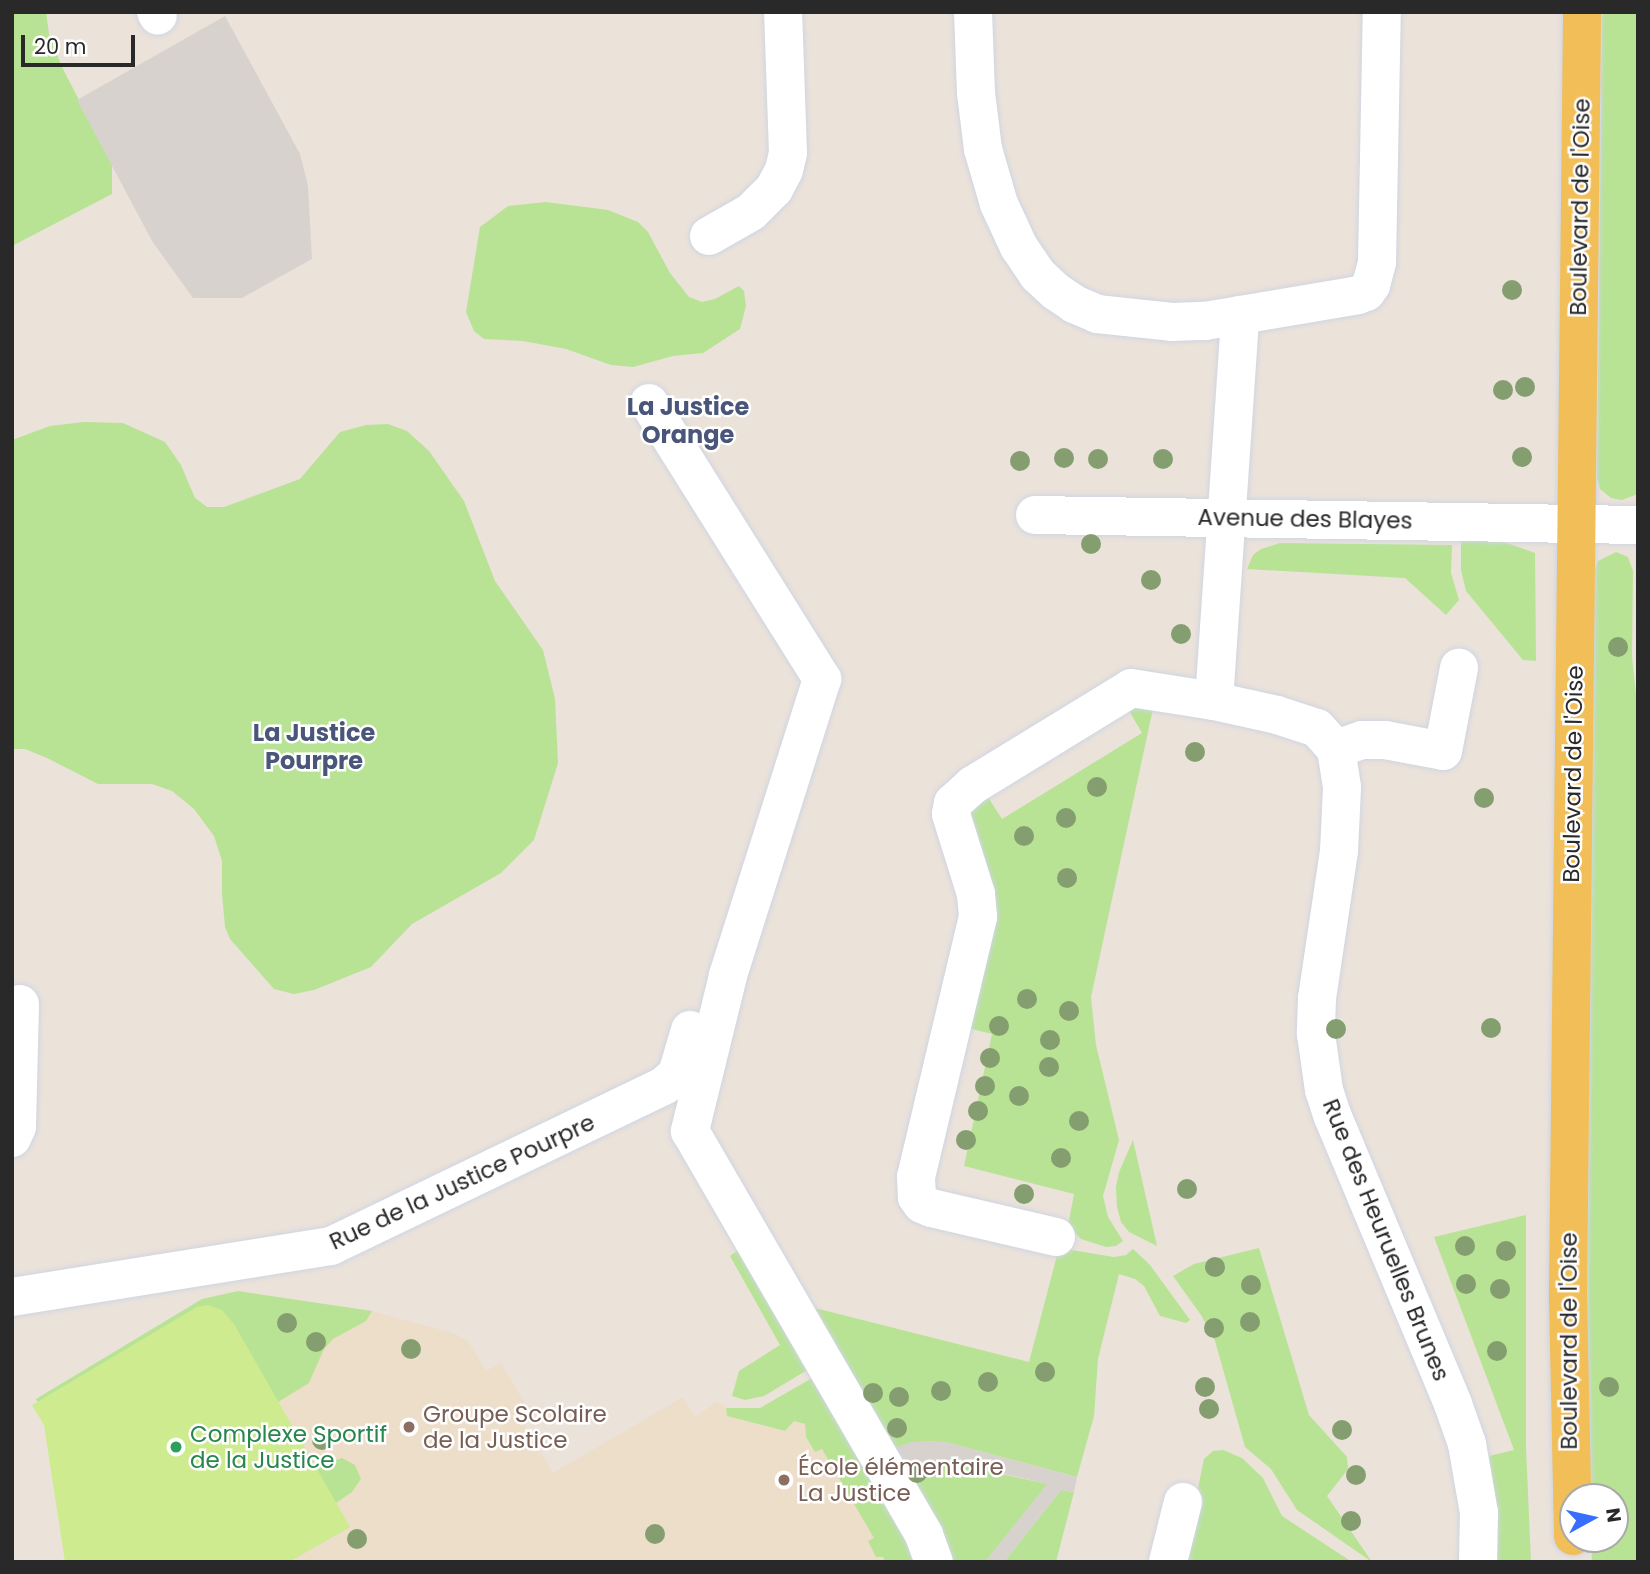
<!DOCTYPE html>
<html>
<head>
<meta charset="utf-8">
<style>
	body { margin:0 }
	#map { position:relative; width:1650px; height:1574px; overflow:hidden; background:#ebe2da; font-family:Poppins,sans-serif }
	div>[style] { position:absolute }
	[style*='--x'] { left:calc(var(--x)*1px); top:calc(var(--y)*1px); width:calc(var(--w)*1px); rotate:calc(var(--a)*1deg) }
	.education>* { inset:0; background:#eddec9 }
	.green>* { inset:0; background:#b8e395 }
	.pitch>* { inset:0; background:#ceeb90 }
	.plaza>* { inset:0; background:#d7d2cd }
	.roads { filter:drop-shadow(0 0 2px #cfd5e2) drop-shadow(0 0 2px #cfd5e2) }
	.minor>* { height:38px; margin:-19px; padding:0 19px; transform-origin:19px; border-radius:19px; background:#fff }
	.major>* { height:38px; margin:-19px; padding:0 19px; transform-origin:19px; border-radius:19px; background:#f2be58 }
	.trees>* { width:20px; height:20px; margin:-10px; border-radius:50%; background:#849e70 }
	.dots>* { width:19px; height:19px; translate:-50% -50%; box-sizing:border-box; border:4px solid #fff; border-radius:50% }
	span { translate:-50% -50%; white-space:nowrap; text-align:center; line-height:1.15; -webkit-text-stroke:5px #fff; paint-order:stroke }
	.street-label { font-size:23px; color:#292929 }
	.education-label { font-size:23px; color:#785e54 }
	.left { translate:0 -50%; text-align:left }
	.leisure-label { font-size:23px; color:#27864d }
	.neighbourhood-label { font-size:24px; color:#495679; font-weight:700 }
	.frame { position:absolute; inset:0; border:14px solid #292929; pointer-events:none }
	.north { position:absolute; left:1559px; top:1483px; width:70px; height:70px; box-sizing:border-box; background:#fff; border:2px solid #a9a9a9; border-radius:50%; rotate:82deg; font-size:19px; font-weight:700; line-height:28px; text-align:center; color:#292929 }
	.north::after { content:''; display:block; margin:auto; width:24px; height:32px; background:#376ffc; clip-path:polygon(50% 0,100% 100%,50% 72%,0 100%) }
	.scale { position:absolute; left:21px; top:35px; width:114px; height:32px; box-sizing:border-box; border:4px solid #292929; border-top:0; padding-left:9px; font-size:21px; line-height:24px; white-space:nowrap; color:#292929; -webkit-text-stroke:5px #fff; paint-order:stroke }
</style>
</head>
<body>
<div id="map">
	<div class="education">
		<div style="clip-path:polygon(372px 1311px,456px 1334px,468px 1341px,486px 1371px,501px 1363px,525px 1404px,515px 1410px,553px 1473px,683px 1397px,695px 1417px,716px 1402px,724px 1405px,728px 1416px,785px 1431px,794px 1421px,805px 1424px,806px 1437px,822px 1448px,875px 1539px,868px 1541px,885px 1562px,288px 1562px,350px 1526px,234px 1324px)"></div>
	</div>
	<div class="green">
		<div style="clip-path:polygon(12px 12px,46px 12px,49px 34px,62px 67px,112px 164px,112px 194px,12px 246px)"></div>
		<div style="clip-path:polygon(1602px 12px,1638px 12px,1638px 494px,1622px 500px,1611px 498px,1600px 489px,1597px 477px)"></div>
		<div style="clip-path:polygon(546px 202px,608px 210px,638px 222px,648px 232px,670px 273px,689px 297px,702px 302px,715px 299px,739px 286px,744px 291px,746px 306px,740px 329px,703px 353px,673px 356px,633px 367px,611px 365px,566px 349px,523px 341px,484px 339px,474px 331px,466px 312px,480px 227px,508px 206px)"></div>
		<div style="clip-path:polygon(84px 422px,123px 423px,165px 442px,181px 465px,195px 498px,207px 507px,224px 507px,300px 479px,340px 432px,366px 425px,388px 424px,407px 431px,429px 451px,464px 501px,495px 581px,543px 650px,555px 699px,558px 763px,534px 840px,501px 873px,412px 924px,371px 967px,314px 990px,294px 994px,274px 989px,230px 939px,225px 927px,222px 893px,222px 861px,214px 836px,194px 809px,172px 791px,152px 784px,98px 784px,47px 758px,25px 749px,12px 749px,12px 440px,50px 426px)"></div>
		<div style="clip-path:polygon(1461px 541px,1501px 541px,1535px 553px,1536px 661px,1523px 660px,1466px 591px,1461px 570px)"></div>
		<div style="clip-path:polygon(1280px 543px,1452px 545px,1451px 573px,1459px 600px,1446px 615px,1405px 578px,1247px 569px,1253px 555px,1261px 549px)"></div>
		<div style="clip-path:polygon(1616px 552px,1628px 557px,1633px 571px,1632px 657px,1638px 713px,1638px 1562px,1592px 1562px,1591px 1539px,1615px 1539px,1615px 1497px,1590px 1497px,1586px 1407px,1595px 571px,1598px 561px)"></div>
		<div style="clip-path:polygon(1154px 704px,1091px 997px,1096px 1045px,1119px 1140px,1103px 1196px,1108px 1217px,1123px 1241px,1116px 1246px,1106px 1247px,1081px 1239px,1068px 1226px,1074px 1194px,964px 1166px,992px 1034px,968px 1028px,970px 814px,971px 806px,986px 794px,1002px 819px,1142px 733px,1127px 707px)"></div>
		<div style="clip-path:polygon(1133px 1140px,1157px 1246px,1129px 1232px,1121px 1222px,1117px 1207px,1116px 1187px,1119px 1172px)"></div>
		<div style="clip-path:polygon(1526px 1215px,1526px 1447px,1531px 1562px,1498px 1562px,1496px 1509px,1489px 1456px,1514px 1450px,1434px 1237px)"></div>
		<div style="clip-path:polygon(744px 1246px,809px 1369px,764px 1396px,745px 1400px,732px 1396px,739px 1371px,780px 1345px,730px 1256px)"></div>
		<div style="clip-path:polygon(1059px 1248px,1114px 1257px,1126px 1255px,1133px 1249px,1150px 1265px,1190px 1320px,1186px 1323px,1160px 1316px,1144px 1286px,1135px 1279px,1119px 1274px,1098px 1359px,1094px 1416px,1077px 1477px,949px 1443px,930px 1441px,888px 1450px,803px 1305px,1029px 1362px)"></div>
		<div style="clip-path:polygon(1259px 1248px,1309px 1415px,1347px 1457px,1348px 1469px,1327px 1496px,1372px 1562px,1297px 1510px,1271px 1469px,1245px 1447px,1215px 1341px,1201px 1315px,1173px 1276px,1194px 1264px)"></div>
		<div style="clip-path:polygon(238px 1291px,372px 1311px,366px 1321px,333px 1339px,324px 1349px,309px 1383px,278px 1402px,316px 1467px,342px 1458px,355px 1465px,361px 1479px,352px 1492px,336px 1503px,350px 1527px,288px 1562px,40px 1407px,36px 1399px,202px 1299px)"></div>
		<div style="clip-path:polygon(814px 1377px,909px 1541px,912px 1559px,910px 1562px,885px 1562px,883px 1557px,876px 1557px,868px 1541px,874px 1538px,822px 1449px,815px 1452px,806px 1437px,805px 1424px,794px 1421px,785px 1431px,727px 1416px,726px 1408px,760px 1408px)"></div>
		<div style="clip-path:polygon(1223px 1450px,1242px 1458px,1263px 1478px,1282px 1516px,1352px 1562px,1183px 1562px,1204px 1459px,1213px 1451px)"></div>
		<div style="clip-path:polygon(945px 1462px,1048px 1484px,985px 1562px,950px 1562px,902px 1471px,927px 1463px)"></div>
		<div style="clip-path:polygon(1061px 1490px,1074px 1492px,1056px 1562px,1004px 1562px)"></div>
	</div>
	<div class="pitch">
		<div style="clip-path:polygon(208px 1305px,222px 1310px,234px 1324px,350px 1527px,288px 1562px,65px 1562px,44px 1425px,32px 1405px,197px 1307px)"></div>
	</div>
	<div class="plaza">
		<div style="clip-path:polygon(225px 16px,300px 154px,308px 186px,312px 259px,242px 298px,193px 298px,152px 241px,77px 100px)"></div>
		<div style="clip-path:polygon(930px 1441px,949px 1443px,1077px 1477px,1074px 1492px,1061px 1490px,1004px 1562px,985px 1562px,1047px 1484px,963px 1464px,945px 1462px,911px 1466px,902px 1471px,950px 1562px,910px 1562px,913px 1555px,887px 1450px,911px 1442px)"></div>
	</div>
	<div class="roads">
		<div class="minor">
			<div style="--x:156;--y:12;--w:4;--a:63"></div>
			<div style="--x:973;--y:12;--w:81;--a:87.9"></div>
			<div style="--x:976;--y:93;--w:56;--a:82.9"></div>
			<div style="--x:983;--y:149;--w:57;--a:73.8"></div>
			<div style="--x:999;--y:204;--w:47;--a:65.1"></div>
			<div style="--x:1019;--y:247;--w:34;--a:56"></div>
			<div style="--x:1038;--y:275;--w:23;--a:43"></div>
			<div style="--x:1055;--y:291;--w:23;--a:34"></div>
			<div style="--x:1074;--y:304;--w:25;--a:23"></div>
			<div style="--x:1097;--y:314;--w:75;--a:6.1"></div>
			<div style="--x:1172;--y:322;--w:33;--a:-2"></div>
			<div style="--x:1205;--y:321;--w:155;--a:-9.6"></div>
			<div style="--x:1358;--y:295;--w:9;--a:-21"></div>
			<div style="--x:1366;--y:292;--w:9;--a:-54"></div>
			<div style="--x:1371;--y:285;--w:24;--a:-75"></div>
			<div style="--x:1377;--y:262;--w:250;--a:-88.9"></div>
			<div style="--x:709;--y:236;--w:48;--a:-29.7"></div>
			<div style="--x:751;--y:212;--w:33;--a:-45"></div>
			<div style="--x:774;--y:189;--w:21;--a:-62"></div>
			<div style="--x:784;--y:170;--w:17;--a:-77"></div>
			<div style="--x:788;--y:153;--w:141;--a:-92"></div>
			<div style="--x:649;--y:403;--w:326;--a:57.9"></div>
			<div style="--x:822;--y:679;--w:312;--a:107.6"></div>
			<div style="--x:728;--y:976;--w:160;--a:103.8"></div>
			<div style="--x:690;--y:1131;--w:467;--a:59.9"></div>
			<div style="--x:924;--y:1535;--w:29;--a:70"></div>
			<div style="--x:1035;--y:515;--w:603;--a:0.95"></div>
			<div style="--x:1214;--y:701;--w:387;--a:-86.1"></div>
			<div style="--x:1336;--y:749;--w:28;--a:-19"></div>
			<div style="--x:1362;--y:740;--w:23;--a:0"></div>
			<div style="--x:1385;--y:740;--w:59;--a:10.7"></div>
			<div style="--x:1443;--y:751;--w:85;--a:-79.1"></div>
			<div style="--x:12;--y:1138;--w:12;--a:-66"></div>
			<div style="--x:17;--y:1127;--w:123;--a:-88.6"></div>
			<div style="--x:1056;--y:1237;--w:128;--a:-166.9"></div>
			<div style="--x:931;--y:1208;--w:10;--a:-156"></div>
			<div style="--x:922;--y:1204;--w:9;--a:-126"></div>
			<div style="--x:917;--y:1197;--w:20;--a:-93"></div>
			<div style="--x:916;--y:1177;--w:267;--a:-76.6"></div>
			<div style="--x:978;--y:917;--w:23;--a:-95"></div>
			<div style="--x:976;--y:894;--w:84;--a:-107.4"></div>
			<div style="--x:951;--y:814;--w:11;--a:-80"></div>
			<div style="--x:953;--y:803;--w:27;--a:-42"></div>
			<div style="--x:973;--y:785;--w:185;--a:-31.5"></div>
			<div style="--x:1131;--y:688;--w:84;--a:8.9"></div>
			<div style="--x:1214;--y:701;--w:65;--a:12.5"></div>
			<div style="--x:1277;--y:715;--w:42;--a:18"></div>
			<div style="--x:1317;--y:728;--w:28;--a:48"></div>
			<div style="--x:1336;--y:749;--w:39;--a:81"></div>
			<div style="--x:1342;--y:788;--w:63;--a:92.7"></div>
			<div style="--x:1339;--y:851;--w:149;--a:98.5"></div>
			<div style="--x:1317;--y:998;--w:36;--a:92"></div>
			<div style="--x:1316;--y:1034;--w:57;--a:81.9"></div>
			<div style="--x:1324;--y:1090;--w:28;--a:72"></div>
			<div style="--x:1333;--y:1117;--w:311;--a:67.3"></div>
			<div style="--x:1453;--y:1404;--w:42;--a:70.7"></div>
			<div style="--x:1467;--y:1444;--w:70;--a:80.1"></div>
			<div style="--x:1479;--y:1513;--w:49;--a:91.2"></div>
			<div style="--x:12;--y:1297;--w:323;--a:-9.1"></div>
			<div style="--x:331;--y:1246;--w:371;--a:-25.7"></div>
			<div style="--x:665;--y:1085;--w:16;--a:-43"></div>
			<div style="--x:677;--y:1074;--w:46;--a:-73.5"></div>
			<div style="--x:1168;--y:1562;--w:62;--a:-76"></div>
		</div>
		<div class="major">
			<div style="--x:1573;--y:1536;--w:244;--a:-91.2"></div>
			<div style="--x:1568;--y:1292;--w:1280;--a:-89.37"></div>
		</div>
	</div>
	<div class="trees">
		<div style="left:1512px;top:290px"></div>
		<div style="left:1525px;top:387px"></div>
		<div style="left:1503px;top:390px"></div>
		<div style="left:1522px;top:457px"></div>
		<div style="left:1064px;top:458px"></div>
		<div style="left:1098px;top:459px"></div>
		<div style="left:1163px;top:459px"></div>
		<div style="left:1020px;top:461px"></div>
		<div style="left:1091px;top:544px"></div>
		<div style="left:1151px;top:580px"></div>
		<div style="left:1181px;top:634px"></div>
		<div style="left:1618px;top:647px"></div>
		<div style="left:1195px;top:752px"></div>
		<div style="left:1097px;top:787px"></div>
		<div style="left:1484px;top:798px"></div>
		<div style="left:1066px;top:818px"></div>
		<div style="left:1024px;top:836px"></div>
		<div style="left:1067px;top:878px"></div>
		<div style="left:1027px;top:999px"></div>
		<div style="left:1069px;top:1011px"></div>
		<div style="left:999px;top:1026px"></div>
		<div style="left:1491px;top:1028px"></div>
		<div style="left:1336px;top:1029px"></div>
		<div style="left:1050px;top:1040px"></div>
		<div style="left:990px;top:1058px"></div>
		<div style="left:1049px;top:1067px"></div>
		<div style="left:985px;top:1086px"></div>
		<div style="left:1019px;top:1096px"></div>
		<div style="left:978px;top:1111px"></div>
		<div style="left:1079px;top:1121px"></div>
		<div style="left:966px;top:1140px"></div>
		<div style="left:1061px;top:1158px"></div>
		<div style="left:1187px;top:1189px"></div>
		<div style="left:1024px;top:1194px"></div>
		<div style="left:1465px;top:1246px"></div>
		<div style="left:1506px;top:1251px"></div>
		<div style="left:1215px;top:1267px"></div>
		<div style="left:1466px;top:1284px"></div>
		<div style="left:1251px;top:1285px"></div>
		<div style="left:1500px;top:1289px"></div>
		<div style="left:1250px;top:1322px"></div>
		<div style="left:287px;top:1323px"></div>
		<div style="left:1214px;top:1328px"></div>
		<div style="left:316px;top:1342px"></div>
		<div style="left:411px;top:1349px"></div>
		<div style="left:1497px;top:1351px"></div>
		<div style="left:1045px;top:1372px"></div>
		<div style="left:988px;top:1382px"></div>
		<div style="left:1205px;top:1387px"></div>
		<div style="left:1609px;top:1387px"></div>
		<div style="left:941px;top:1391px"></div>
		<div style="left:873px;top:1393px"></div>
		<div style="left:899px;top:1397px"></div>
		<div style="left:1209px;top:1409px"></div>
		<div style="left:897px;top:1428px"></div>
		<div style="left:1342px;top:1430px"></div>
		<div style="left:322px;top:1440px"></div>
		<div style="left:917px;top:1473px"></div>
		<div style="left:1356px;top:1475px"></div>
		<div style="left:1351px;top:1521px"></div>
		<div style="left:655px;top:1534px"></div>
		<div style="left:357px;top:1539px"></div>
	</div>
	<div class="dots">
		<div style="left:409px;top:1427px;background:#8d6e63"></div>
		<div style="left:176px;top:1447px;background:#2e9e5b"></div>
		<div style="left:784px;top:1480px;background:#8d6e63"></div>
	</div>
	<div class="street-label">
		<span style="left:1580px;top:207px;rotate:-89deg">Boulevard de l'Oise</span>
		<span style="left:1305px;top:519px;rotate:1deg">Avenue des Blayes</span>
		<span style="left:1573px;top:774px;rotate:-89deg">Boulevard de l'Oise</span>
		<span style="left:462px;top:1182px;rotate:-25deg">Rue de la Justice Pourpre</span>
		<span style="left:1386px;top:1240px;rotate:68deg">Rue des Heuruelles Brunes</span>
		<span style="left:1569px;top:1341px;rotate:-90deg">Boulevard de l'Oise</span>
	</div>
	<div class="education-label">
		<span class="left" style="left:423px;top:1427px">Groupe Scolaire<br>de la Justice</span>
		<span class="left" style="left:798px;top:1480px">École élémentaire<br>La Justice</span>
	</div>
	<div class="leisure-label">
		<span class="left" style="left:190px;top:1447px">Complexe Sportif<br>de la Justice</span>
	</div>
	<div class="neighbourhood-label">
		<span style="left:688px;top:421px">La Justice<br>Orange</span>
		<span style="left:314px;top:747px">La Justice<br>Pourpre</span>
	</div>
	<div class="frame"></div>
	<div class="north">N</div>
	<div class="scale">20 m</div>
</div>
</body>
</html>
